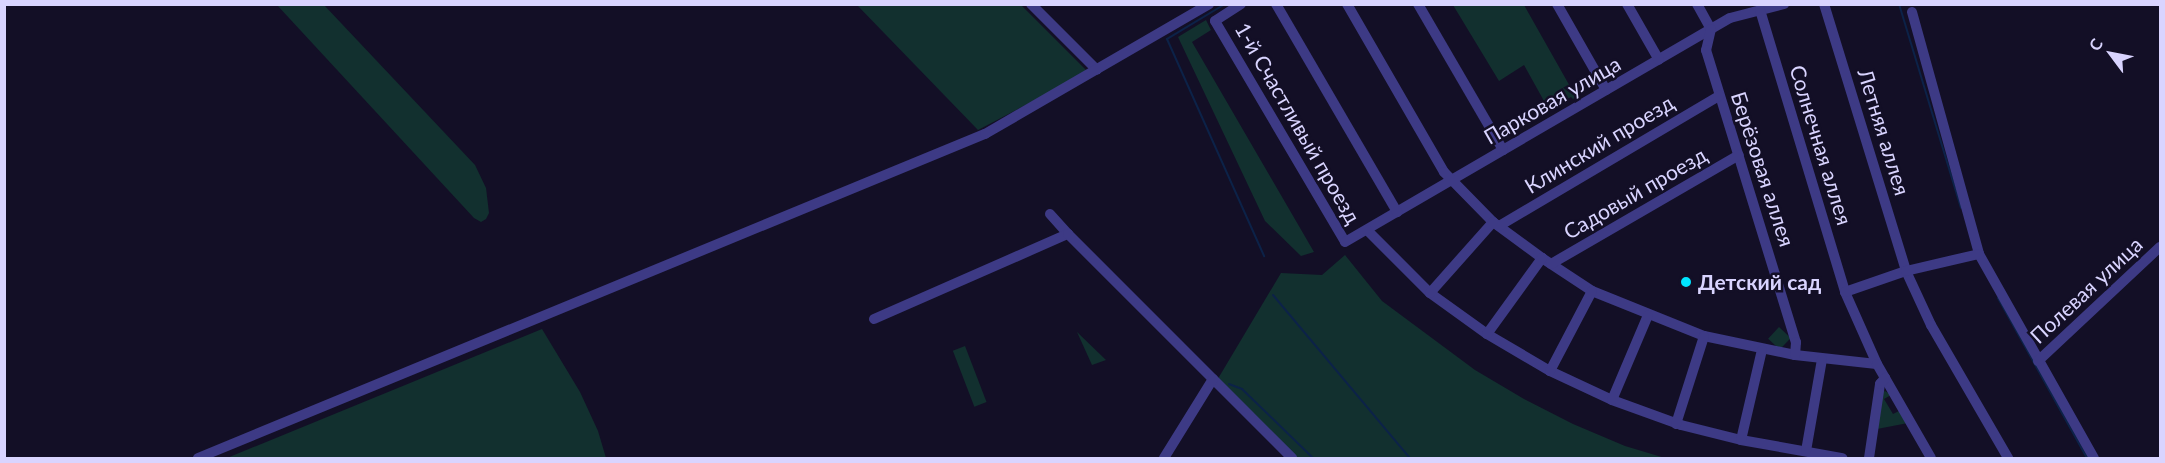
<!DOCTYPE html>
<html>
<head>
<meta charset="utf-8">
<style>
	body { margin:0 }
	#map { position:relative; width:2165px; height:463px; overflow:hidden; background:#130f26; font-family:Lato,sans-serif }
	div>[style] { position:absolute }
	[style*='--x'] { left:calc(var(--x)*1px); top:calc(var(--y)*1px); width:calc(var(--w)*1px); rotate:calc(var(--a)*1deg) }
	.green>* { inset:0; background:#12302f; transform-origin:0 0 }
	.stream>* { height:2px; margin:-1px; padding:0 1px; transform-origin:1px; border-radius:1px; background:#0c2248 }
	.minor>* { height:10px; margin:-5px; padding:0 5px; transform-origin:5px; border-radius:5px; background:#3d3a85 }
	.dots>* { width:16px; height:16px; translate:-50% -50%; box-sizing:border-box; border:3px solid #130f26; border-radius:50% }
	span { translate:-50% -50%; white-space:nowrap; text-align:center; line-height:1.15; -webkit-text-stroke:5px #130f26; paint-order:stroke }
	.street-label { font-size:21px; color:#d9d4ff }
	.poi-label { font-size:21px; color:#d9d4ff; font-weight:700 }
	.left { translate:0 -50%; text-align:left }
	.frame { position:absolute; inset:0; border:6px solid #d9d4ff; pointer-events:none }
	.north { position:absolute; left:2081px; top:24px; width:60px; height:60px; -webkit-text-stroke:4px #130f26; paint-order:stroke; rotate:302deg; font-size:16px; font-weight:700; line-height:24px; text-align:center; color:#d9d4ff }
	.north::after { content:''; display:block; margin:auto; width:21px; height:27px; background:#d9d4ff; clip-path:polygon(50% 0,100% 100%,50% 72%,0 100%) }
</style>
</head>
<body>
<div id="map">
	<div class="green">
		<div style="clip-path:polygon(277px 5px,324px 5px,475px 165px,486px 188px,489px 213px,486px 219px,481px 222px,474px 218px)"></div>
		<div style="clip-path:polygon(857px 5px,1021px 5px,1088px 72px,978px 130px)"></div>
		<div style="clip-path:polygon(1453px 5px,1524px 5px,1576px 97px,1573px 99px,1571px 97px,1549px 110px,1524px 65px,1499px 81px)"></div>
		<div style="clip-path:polygon(1206px 20px,1211px 30px,1192px 42px,1314px 252px,1301px 256px,1265px 221px,1178px 37px)"></div>
		<div style="clip-path:polygon(1345px 255px,1382px 301px,1475px 370px,1524px 399px,1573px 424px,1625px 446px,1665px 458px,1292px 458px,1216px 382px,1281px 273px,1322px 275px)"></div>
		<div style="left:1779px;top:327px;width:16px;height:16px;rotate:43deg"></div>
		<div style="clip-path:polygon(542px 329px,580px 392px,598px 431px,606px 458px,227px 458px)"></div>
		<div style="clip-path:polygon(1077px 332px,1106px 360px,1092px 365px)"></div>
		<div style="left:965px;top:346px;width:60px;height:13px;rotate:69deg"></div>
		<div style="clip-path:polygon(1885px 391px,1891px 395px,1884px 399px,1893px 414px,1901px 410px,1908px 423px,1877px 429px,1881px 393px)"></div>
	</div>
	<div class="stream">
		<div style="--x:1225;--y:4;--w:68;--a:148.9"></div>
		<div style="--x:1167;--y:39;--w:238;--a:65.9"></div>
		<div style="--x:1899;--y:4;--w:213;--a:73.1"></div>
		<div style="--x:1273;--y:295;--w:213;--a:50"></div>
		<div style="--x:1998;--y:298;--w:183;--a:60.9"></div>
		<div style="--x:1229;--y:384;--w:14;--a:21"></div>
		<div style="--x:1242;--y:389;--w:99;--a:44.2"></div>
	</div>
	<div class="minor">
		<div style="--x:1031;--y:4;--w:93;--a:45"></div>
		<div style="--x:1241;--y:4;--w:31;--a:147"></div>
		<div style="--x:1215;--y:21;--w:256;--a:59.5"></div>
		<div style="--x:1345;--y:242;--w:445;--a:-30.2"></div>
		<div style="--x:1730;--y:18;--w:56;--a:-14.5"></div>
		<div style="--x:1276;--y:4;--w:241;--a:59.8"></div>
		<div style="--x:1347;--y:4;--w:194;--a:60"></div>
		<div style="--x:1444;--y:172;--w:70;--a:45.6"></div>
		<div style="--x:1493;--y:222;--w:61;--a:36.3"></div>
		<div style="--x:1542;--y:258;--w:60;--a:33.4"></div>
		<div style="--x:1592;--y:291;--w:121;--a:21.9"></div>
		<div style="--x:1704;--y:336;--w:93;--a:11.8"></div>
		<div style="--x:1795;--y:355;--w:82;--a:6.3"></div>
		<div style="--x:1418;--y:4;--w:169;--a:59.8"></div>
		<div style="--x:1557;--y:4;--w:99;--a:60.3"></div>
		<div style="--x:1627;--y:4;--w:64;--a:60.3"></div>
		<div style="--x:1697;--y:4;--w:29;--a:61"></div>
		<div style="--x:1711;--y:29;--w:22;--a:103"></div>
		<div style="--x:1706;--y:50;--w:306;--a:72.9"></div>
		<div style="--x:1796;--y:342;--w:13;--a:94"></div>
		<div style="--x:1824;--y:4;--w:279;--a:72.9"></div>
		<div style="--x:1906;--y:271;--w:60;--a:65.2"></div>
		<div style="--x:1931;--y:325;--w:154;--a:59.9"></div>
		<div style="--x:1760;--y:10;--w:295;--a:73.2"></div>
		<div style="--x:1845;--y:292;--w:79;--a:66"></div>
		<div style="--x:1877;--y:364;--w:108;--a:60.1"></div>
		<div style="--x:1912;--y:12;--w:251;--a:74.5"></div>
		<div style="--x:1979;--y:254;--w:234;--a:60.6"></div>
		<div style="--x:1050;--y:214;--w:27;--a:48"></div>
		<div style="--x:1499;--y:226;--w:256;--a:-30.6"></div>
		<div style="--x:1367;--y:230;--w:89;--a:45"></div>
		<div style="--x:1430;--y:293;--w:70;--a:35.7"></div>
		<div style="--x:1487;--y:334;--w:73;--a:30.4"></div>
		<div style="--x:1550;--y:371;--w:68;--a:25.1"></div>
		<div style="--x:1612;--y:400;--w:73;--a:19.9"></div>
		<div style="--x:1681;--y:425;--w:62;--a:14"></div>
		<div style="--x:1741;--y:440;--w:103;--a:10.1"></div>
		<div style="--x:1551;--y:264;--w:217;--a:-30.1"></div>
		<div style="--x:1845;--y:292;--w:65;--a:-19"></div>
		<div style="--x:1906;--y:271;--w:75;--a:-13.1"></div>
		<div style="--x:1430;--y:293;--w:95;--a:-48.4"></div>
		<div style="--x:874;--y:319;--w:212;--a:-23.7"></div>
		<div style="--x:1068;--y:234;--w:317;--a:45"></div>
		<div style="--x:1487;--y:334;--w:94;--a:-54.1"></div>
		<div style="--x:2038;--y:361;--w:167;--a:-43.1"></div>
		<div style="--x:1550;--y:371;--w:90;--a:-62.3"></div>
		<div style="--x:1612;--y:400;--w:92;--a:-67"></div>
		<div style="--x:1676;--y:424;--w:92;--a:-72.3"></div>
		<div style="--x:1741;--y:440;--w:92;--a:-76.9"></div>
		<div style="--x:1806;--y:451;--w:93;--a:-80.1"></div>
		<div style="--x:198;--y:458;--w:851;--a:-22.38"></div>
		<div style="--x:985;--y:134;--w:259;--a:-30.1"></div>
		<div style="--x:1164;--y:458;--w:93;--a:-58.2"></div>
		<div style="--x:1869;--y:458;--w:75;--a:-81.5"></div>
		<div style="--x:1880;--y:384;--w:8;--a:-50"></div>
	</div>
	<div class="dots">
		<div style="left:1686px;top:282px;background:#00e5ff"></div>
	</div>
	<div class="street-label">
		<span style="left:1552px;top:100px;rotate:-30deg">Парковая улица</span>
		<span style="left:1298px;top:123px;rotate:60deg">1-й Счастливый проезд</span>
		<span style="left:1884px;top:132px;rotate:73deg">Летняя аллея</span>
		<span style="left:1599px;top:144px;rotate:-31deg">Клинский проезд</span>
		<span style="left:1821px;top:145px;rotate:73deg">Солнечная аллея</span>
		<span style="left:1763px;top:169px;rotate:72deg">Берёзовая аллея</span>
		<span style="left:1635px;top:193px;rotate:-30deg">Садовый проезд</span>
		<span style="left:2086px;top:290px;rotate:-43deg">Полевая улица</span>
	</div>
	<div class="poi-label">
		<span class="left" style="left:1698px;top:282px">Детский сад</span>
	</div>
	<div class="frame"></div>
	<div class="north">С</div>
</div>
</body>
</html>
